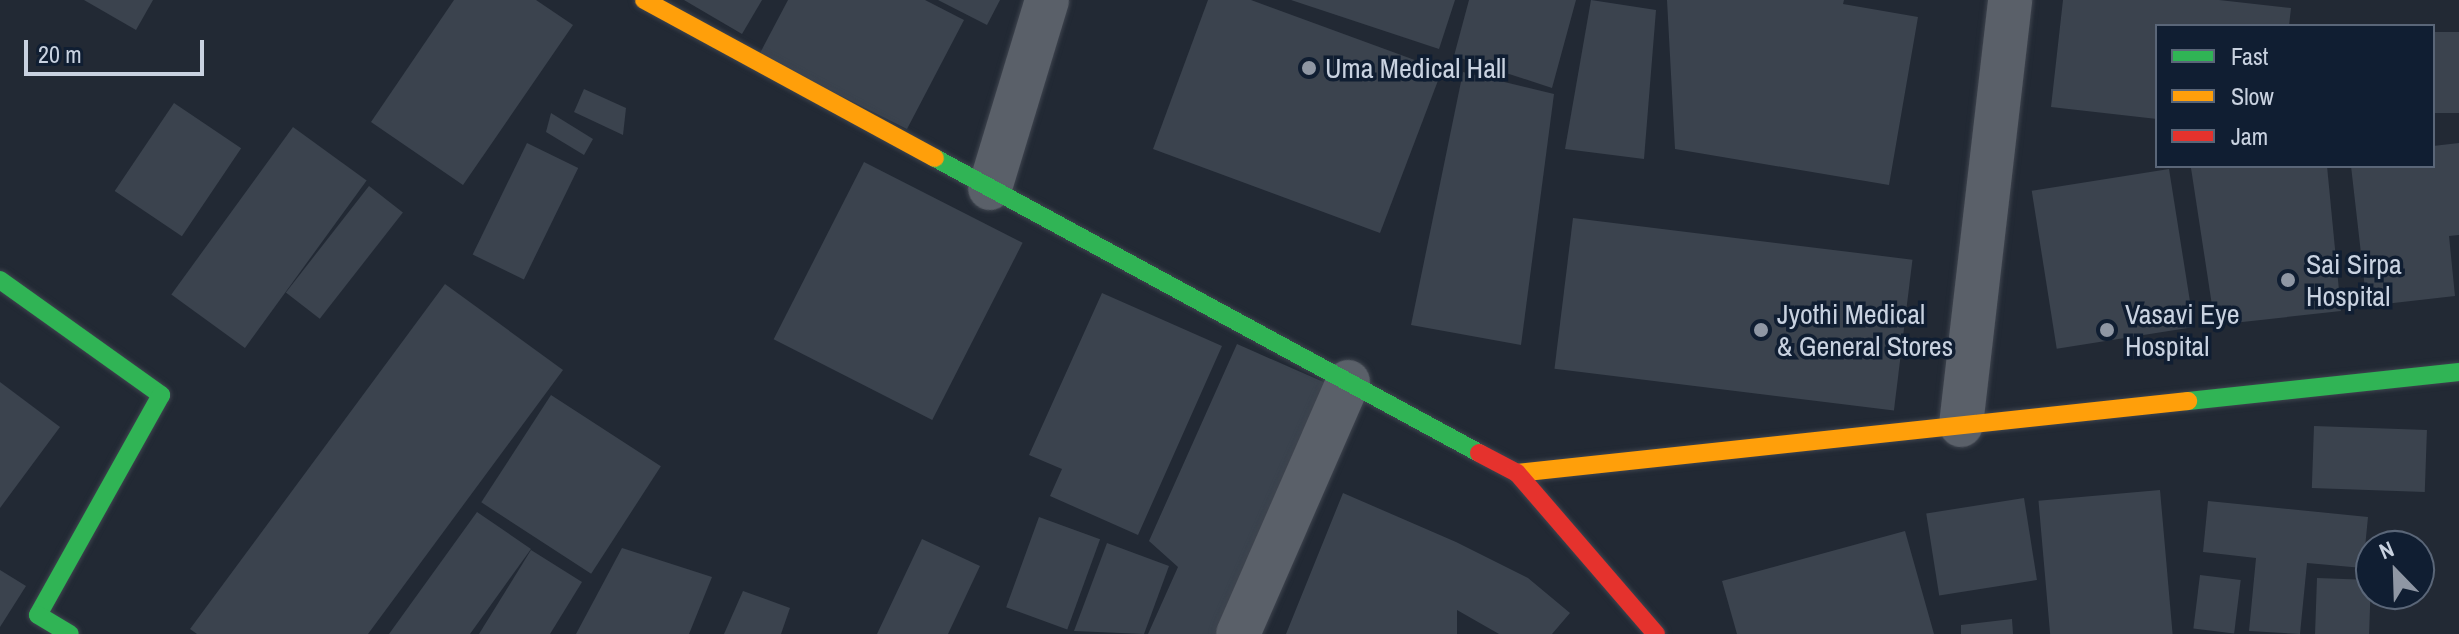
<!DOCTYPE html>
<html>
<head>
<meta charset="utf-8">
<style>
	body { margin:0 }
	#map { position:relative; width:2459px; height:634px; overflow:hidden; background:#222934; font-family:"Archivo Narrow",sans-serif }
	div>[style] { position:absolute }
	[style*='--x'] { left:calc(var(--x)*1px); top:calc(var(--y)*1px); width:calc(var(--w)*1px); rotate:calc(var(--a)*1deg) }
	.building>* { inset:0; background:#3b434e; transform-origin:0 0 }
	.roads { filter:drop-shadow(0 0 2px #3e444e) drop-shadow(0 0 2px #3e444e) }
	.street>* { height:44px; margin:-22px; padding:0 22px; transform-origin:22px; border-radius:22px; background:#5a6069 }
	.fast>* { height:18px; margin:-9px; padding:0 9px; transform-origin:9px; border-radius:9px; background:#30b455 }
	.slow>* { height:18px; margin:-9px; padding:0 9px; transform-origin:9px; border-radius:9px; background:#ff9f0a }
	.jam>* { height:18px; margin:-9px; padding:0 9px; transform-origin:9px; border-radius:9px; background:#e5322d }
	.dots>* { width:22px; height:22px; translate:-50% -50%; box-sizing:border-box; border:4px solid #101e32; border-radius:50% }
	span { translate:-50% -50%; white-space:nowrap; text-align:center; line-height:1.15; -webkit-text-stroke:7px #101e32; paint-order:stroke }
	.poi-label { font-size:28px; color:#c9d2e0 }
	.left { translate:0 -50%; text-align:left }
	.legend { position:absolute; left:2155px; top:24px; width:280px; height:144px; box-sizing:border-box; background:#101e32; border:2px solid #5a6678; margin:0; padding:10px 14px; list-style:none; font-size:24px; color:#c9d2e0 }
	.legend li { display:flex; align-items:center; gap:16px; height:40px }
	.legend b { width:40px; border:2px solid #5a6678 }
	.north { position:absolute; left:2355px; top:530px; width:80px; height:80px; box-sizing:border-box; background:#101e32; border:2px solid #5a6678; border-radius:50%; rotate:337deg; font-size:22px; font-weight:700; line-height:32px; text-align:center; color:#c9d2e0 }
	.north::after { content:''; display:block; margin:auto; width:28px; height:36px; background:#8f97a4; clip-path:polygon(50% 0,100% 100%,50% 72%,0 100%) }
	.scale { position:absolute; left:24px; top:40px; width:180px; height:36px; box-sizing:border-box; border:4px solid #c9d2e0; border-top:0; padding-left:10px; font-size:24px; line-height:28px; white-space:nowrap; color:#c9d2e0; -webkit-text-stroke:6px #101e32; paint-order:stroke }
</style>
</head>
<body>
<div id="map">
	<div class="building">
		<div style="clip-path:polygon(84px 0,153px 0,136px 30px)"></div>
		<div style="clip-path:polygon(454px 0,536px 0,573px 25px,463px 185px,371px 122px)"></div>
		<div style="clip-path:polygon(684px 0,762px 0,742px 34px)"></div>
		<div style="clip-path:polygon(788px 0,925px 0,964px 20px,907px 129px,759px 55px)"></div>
		<div style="clip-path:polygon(938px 0,1000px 0,987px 25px)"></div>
		<div style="clip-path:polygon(1208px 0,1251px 0,1442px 70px,1380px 233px,1153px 149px)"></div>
		<div style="clip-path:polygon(1291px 0,1455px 0,1439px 49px)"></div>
		<div style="clip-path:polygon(1469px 0,1576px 0,1552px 88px,1454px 56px)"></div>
		<div style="clip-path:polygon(1591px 0,1656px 10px,1644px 159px,1565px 149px)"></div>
		<div style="clip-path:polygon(1667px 0,1844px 0,1843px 4px,1918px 17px,1889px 185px,1675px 149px)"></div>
		<div style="clip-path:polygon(2063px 0,2219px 0,2291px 8px,2289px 26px,2157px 26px,2157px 119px,2051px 107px)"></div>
		<div style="left:2459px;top:32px;width:81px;height:26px;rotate:90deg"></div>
		<div style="clip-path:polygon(1463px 72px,1554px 94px,1521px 345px,1411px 325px)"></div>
		<div style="clip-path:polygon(584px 89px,626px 108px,623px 135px,574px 112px)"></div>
		<div style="left:174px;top:103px;width:81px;height:106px;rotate:34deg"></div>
		<div style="clip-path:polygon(551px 113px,593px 139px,584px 155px,546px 132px)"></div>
		<div style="left:293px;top:127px;width:91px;height:207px;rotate:36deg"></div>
		<div style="left:527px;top:143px;width:57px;height:124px;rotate:26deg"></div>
		<div style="clip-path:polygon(2459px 143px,2459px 235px,2449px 236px,2455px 296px,2367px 306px,2351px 166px,2433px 166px,2433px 146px)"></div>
		<div style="left:864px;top:162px;width:178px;height:199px;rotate:27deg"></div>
		<div style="clip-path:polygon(2211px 166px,2327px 166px,2341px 311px,2215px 325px,2191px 168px)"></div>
		<div style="left:2169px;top:169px;width:160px;height:139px;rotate:81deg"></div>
		<div style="left:369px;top:186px;width:43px;height:135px;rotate:38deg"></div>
		<div style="left:1573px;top:218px;width:342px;height:152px;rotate:7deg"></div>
		<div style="clip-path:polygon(445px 284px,563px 370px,368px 634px,197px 634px,190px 629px)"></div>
		<div style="clip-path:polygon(1102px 293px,1222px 346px,1138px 535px,1050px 496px,1062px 469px,1029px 455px)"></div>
		<div style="clip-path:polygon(1237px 344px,1328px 384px,1216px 634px,1148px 634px,1178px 567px,1149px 541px)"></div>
		<div style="clip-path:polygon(0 382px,60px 427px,0 508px)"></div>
		<div style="left:551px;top:395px;width:131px;height:128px;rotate:33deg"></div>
		<div style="left:2314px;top:426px;width:113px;height:62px;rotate:2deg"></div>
		<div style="left:2160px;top:490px;width:145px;height:122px;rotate:85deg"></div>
		<div style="clip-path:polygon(1343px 493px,1456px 542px,1528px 578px,1570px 613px,1552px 634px,1499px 634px,1457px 610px,1457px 634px,1286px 634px)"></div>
		<div style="left:2024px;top:498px;width:83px;height:99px;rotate:81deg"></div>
		<div style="clip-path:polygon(2208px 501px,2368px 517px,2363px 568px,2307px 563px,2300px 634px,2249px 631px,2256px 558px,2203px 552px)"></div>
		<div style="clip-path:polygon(477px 512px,531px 549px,470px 634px,389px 634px)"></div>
		<div style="left:1039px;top:517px;width:65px;height:96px;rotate:20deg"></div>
		<div style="clip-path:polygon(1905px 531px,1934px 634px,1737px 634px,1722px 581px)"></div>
		<div style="clip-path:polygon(922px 539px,980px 566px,948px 634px,877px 634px)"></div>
		<div style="clip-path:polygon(1107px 543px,1169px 566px,1144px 634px,1074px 631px)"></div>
		<div style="clip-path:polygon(622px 548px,712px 577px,689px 634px,576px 634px)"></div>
		<div style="clip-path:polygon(531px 550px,582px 582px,550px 634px,479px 634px)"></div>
		<div style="clip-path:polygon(0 570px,26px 586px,0 627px)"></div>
		<div style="left:2200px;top:575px;width:41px;height:54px;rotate:7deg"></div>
		<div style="left:2317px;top:578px;width:54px;height:56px;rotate:2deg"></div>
		<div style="clip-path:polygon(743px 591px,790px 608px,781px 634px,724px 634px)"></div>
		<div style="clip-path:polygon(2012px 619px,2013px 634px,1961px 634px,1961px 625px)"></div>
	</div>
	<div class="roads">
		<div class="street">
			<div style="--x:990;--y:188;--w:196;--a:-73.1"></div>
			<div style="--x:1961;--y:425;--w:428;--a:-83.4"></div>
			<div style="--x:1238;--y:634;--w:275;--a:-66.4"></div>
		</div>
		<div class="fast">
			<div style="--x:935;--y:158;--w:619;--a:28.47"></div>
			<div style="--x:0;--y:280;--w:198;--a:35.5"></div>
			<div style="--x:161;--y:395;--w:252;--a:119.2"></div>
			<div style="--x:38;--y:615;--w:37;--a:31"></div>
			<div style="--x:2188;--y:401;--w:273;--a:-6.1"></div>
		</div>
		<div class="slow">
			<div style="--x:644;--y:0;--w:331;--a:28.5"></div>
			<div style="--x:1517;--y:473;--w:675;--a:-6.12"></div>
		</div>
		<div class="jam">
			<div style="--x:1479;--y:453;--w:43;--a:27.8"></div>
			<div style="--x:1517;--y:473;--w:213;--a:49.2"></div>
		</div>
	</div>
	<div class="dots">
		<div style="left:1309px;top:68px;background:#8f97a4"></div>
		<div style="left:2288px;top:280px;background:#8f97a4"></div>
		<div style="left:1761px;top:330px;background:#8f97a4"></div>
		<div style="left:2107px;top:330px;background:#8f97a4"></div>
	</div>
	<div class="poi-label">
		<span class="left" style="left:1325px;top:68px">Uma Medical Hall</span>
		<span class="left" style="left:2306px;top:280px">Sai Sirpa<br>Hospital</span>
		<span class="left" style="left:1777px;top:330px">Jyothi Medical<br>&amp; General Stores</span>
		<span class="left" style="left:2125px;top:330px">Vasavi Eye<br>Hospital</span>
	</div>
	<ul class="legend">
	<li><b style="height:10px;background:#30b455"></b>Fast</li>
	<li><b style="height:10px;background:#ff9f0a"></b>Slow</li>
	<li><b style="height:10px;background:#e5322d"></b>Jam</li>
	</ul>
	<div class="north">N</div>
	<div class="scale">20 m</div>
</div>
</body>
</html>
